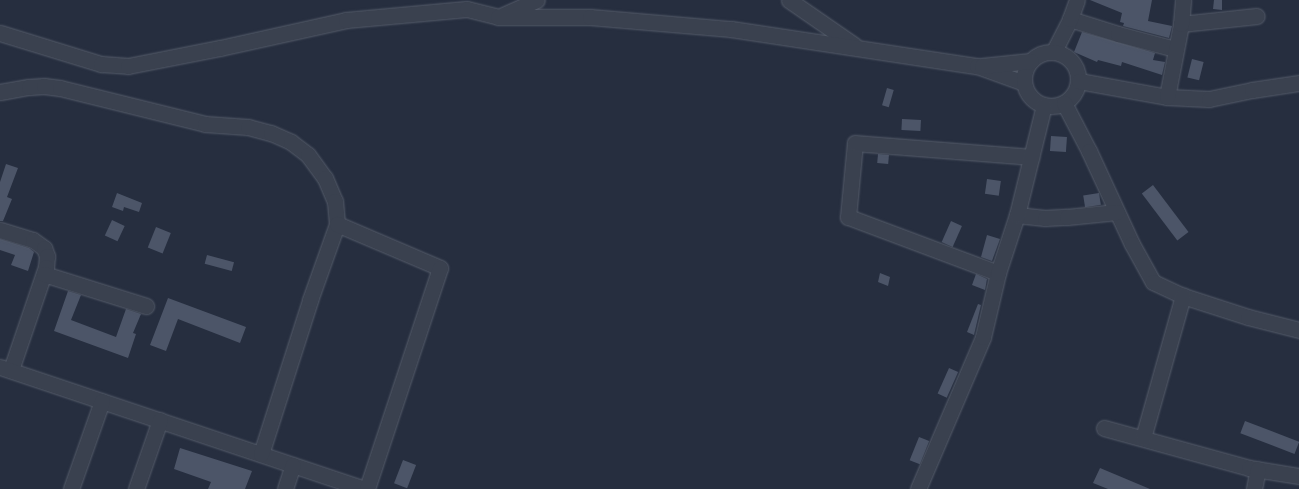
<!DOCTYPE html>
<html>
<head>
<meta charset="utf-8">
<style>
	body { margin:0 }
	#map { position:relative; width:1299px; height:489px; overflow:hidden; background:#262e3f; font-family:Figtree,sans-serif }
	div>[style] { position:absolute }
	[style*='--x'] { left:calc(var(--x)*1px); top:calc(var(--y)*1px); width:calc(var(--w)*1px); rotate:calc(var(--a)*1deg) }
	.building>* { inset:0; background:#4c5568; transform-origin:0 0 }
	.roads { filter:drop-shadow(0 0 1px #555c6a) drop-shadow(0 0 1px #555c6a) }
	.minor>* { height:15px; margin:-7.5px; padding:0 7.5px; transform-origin:7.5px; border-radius:7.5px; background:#3a414f }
	.minor>.ring { margin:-7.5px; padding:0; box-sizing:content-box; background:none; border:15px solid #3a414f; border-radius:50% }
	span { translate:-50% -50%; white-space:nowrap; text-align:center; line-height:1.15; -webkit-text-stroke:3px #1f2634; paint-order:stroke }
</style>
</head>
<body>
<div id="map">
	<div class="building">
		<div style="clip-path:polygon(1090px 0,1152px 0,1148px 21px,1172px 26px,1169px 38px,1123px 26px,1124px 23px,1120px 22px,1122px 13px)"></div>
		<div style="clip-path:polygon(1214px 0,1222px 0,1222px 10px,1213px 9px)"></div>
		<div style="clip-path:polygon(1082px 32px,1155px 53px,1153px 60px,1165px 62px,1162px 75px,1122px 62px,1121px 66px,1098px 60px,1097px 62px,1074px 52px)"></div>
		<div style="left:1192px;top:59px;width:12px;height:19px;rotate:14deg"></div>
		<div style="left:887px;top:88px;width:7px;height:18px;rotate:16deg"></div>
		<div style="left:902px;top:119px;width:19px;height:11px;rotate:3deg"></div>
		<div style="left:1051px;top:136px;width:16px;height:15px;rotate:4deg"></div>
		<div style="left:878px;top:154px;width:11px;height:9px;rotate:5deg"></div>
		<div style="clip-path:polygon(6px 164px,18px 168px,7px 197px,12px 199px,3px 221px,0 221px,0 182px)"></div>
		<div style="left:987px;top:179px;width:14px;height:15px;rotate:8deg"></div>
		<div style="left:1153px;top:185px;width:59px;height:14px;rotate:53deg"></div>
		<div style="clip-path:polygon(117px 193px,142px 203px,139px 212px,124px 207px,123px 211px,112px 207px)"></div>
		<div style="left:1099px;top:193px;width:12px;height:16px;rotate:81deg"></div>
		<div style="left:112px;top:220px;width:14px;height:17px;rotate:25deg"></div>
		<div style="left:951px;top:221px;width:12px;height:23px;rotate:24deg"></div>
		<div style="left:156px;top:227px;width:16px;height:22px;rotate:22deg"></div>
		<div style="clip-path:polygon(987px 235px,1000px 239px,992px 261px,981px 257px)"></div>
		<div style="clip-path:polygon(0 239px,29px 248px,34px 252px,28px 271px,11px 265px,15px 255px,0 250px)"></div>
		<div style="left:207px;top:255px;width:28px;height:9px;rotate:15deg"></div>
		<div style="clip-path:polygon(880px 273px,890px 277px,888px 286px,878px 282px)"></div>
		<div style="clip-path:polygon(976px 274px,987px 279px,985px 290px,972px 285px)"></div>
		<div style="clip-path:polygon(68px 291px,81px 295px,71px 320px,116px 337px,126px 309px,141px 314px,133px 333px,136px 334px,128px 358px,54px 331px)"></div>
		<div style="clip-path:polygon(168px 298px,246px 327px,240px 343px,178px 319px,166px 351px,150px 345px)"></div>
		<div style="clip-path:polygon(978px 304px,981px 305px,974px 335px,967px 332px)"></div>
		<div style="left:949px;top:368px;width:10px;height:28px;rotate:24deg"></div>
		<div style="left:1245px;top:421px;width:58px;height:13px;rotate:21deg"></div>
		<div style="left:919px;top:437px;width:11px;height:25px;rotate:22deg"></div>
		<div style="clip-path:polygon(180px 448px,252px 471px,245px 489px,208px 489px,211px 482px,174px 469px)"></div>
		<div style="left:403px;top:460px;width:14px;height:25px;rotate:21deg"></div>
		<div style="clip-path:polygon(1100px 468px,1150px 489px,1108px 489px,1093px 483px)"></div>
	</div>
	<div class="roads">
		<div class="minor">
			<div style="--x:789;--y:0;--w:79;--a:34.7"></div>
			<div style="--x:503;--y:15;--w:37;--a:-24"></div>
			<div style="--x:1070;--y:19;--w:50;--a:17.4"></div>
			<div style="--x:1118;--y:34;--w:59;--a:14.7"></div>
			<div style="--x:1181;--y:24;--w:76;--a:-6"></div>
			<div style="--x:0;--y:33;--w:106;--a:17.1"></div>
			<div style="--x:101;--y:64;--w:27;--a:4"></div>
			<div style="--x:128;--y:66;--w:94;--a:-11.1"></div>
			<div style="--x:220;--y:48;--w:129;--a:-12.5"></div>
			<div style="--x:346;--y:20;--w:121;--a:-5.2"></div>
			<div style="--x:467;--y:9;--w:32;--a:14"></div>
			<div style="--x:498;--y:17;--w:92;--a:0"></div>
			<div style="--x:590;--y:17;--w:142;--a:4.9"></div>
			<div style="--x:731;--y:29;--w:249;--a:8.6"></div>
			<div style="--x:977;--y:66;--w:50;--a:19.9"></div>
			<div style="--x:1054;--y:51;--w:36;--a:-63"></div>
			<div style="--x:1070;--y:19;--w:20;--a:-70"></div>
			<div class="ring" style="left:1024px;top:52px;width:39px;height:39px"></div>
			<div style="--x:982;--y:66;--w:49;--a:-5.8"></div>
			<div style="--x:1079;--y:81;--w:89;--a:10.3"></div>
			<div style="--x:1167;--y:97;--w:42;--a:2.7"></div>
			<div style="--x:1209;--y:99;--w:44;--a:-11.8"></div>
			<div style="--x:1252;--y:90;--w:48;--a:-8.5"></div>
			<div style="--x:0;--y:92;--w:29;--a:-10"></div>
			<div style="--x:29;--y:87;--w:15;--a:-4"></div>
			<div style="--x:44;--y:86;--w:16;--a:7"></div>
			<div style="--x:60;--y:88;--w:149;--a:13.9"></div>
			<div style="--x:205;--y:124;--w:43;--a:4"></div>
			<div style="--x:248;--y:127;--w:24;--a:15"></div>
			<div style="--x:271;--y:133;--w:22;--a:24"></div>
			<div style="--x:291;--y:142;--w:21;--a:37"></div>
			<div style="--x:308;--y:155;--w:29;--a:54"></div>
			<div style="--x:325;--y:178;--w:25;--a:67"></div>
			<div style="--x:335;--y:201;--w:23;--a:85"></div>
			<div style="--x:1167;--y:97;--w:74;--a:-79.1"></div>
			<div style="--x:1181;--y:24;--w:24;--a:-85"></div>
			<div style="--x:1064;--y:103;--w:54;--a:62.5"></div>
			<div style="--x:1089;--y:151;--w:102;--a:65.2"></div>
			<div style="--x:1132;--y:244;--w:43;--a:61.1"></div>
			<div style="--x:1153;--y:282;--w:33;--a:25"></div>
			<div style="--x:1183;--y:296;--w:68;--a:17.9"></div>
			<div style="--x:1248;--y:317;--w:53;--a:14.3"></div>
			<div style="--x:1017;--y:215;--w:28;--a:6"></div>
			<div style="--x:1045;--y:218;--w:22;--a:-3"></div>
			<div style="--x:1067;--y:217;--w:50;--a:-5.7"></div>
			<div style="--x:0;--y:230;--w:34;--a:17"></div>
			<div style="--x:33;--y:240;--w:14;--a:36"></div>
			<div style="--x:44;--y:248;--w:9;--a:69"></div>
			<div style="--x:47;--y:256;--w:11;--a:95"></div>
			<div style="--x:46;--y:267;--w:109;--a:108.8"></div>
			<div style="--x:998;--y:273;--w:160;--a:-159.5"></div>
			<div style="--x:848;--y:217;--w:74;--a:-84.6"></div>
			<div style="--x:855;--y:143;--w:177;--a:4.5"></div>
			<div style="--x:44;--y:274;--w:107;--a:17.4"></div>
			<div style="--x:0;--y:367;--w:384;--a:18.5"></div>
			<div style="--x:1104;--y:428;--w:150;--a:15.4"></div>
			<div style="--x:1249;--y:468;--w:51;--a:9.1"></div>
			<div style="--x:1143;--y:438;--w:148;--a:-74.3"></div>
			<div style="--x:261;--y:454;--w:162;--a:-72.3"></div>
			<div style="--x:310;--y:300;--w:81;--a:-70.4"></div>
			<div style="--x:337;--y:224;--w:112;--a:23.1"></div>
			<div style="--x:440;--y:268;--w:233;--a:108.3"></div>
			<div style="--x:71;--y:489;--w:93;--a:-70.6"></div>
			<div style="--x:136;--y:489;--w:73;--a:-70.8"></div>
			<div style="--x:285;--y:489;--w:25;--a:-72"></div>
			<div style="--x:918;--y:489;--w:165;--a:-66.8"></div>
			<div style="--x:983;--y:337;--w:66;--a:-76.8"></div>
			<div style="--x:998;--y:273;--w:61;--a:-71.9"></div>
			<div style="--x:1017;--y:215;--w:113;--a:-76.2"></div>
			<div style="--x:1254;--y:489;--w:20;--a:-79"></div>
		</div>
	</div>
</div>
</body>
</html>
